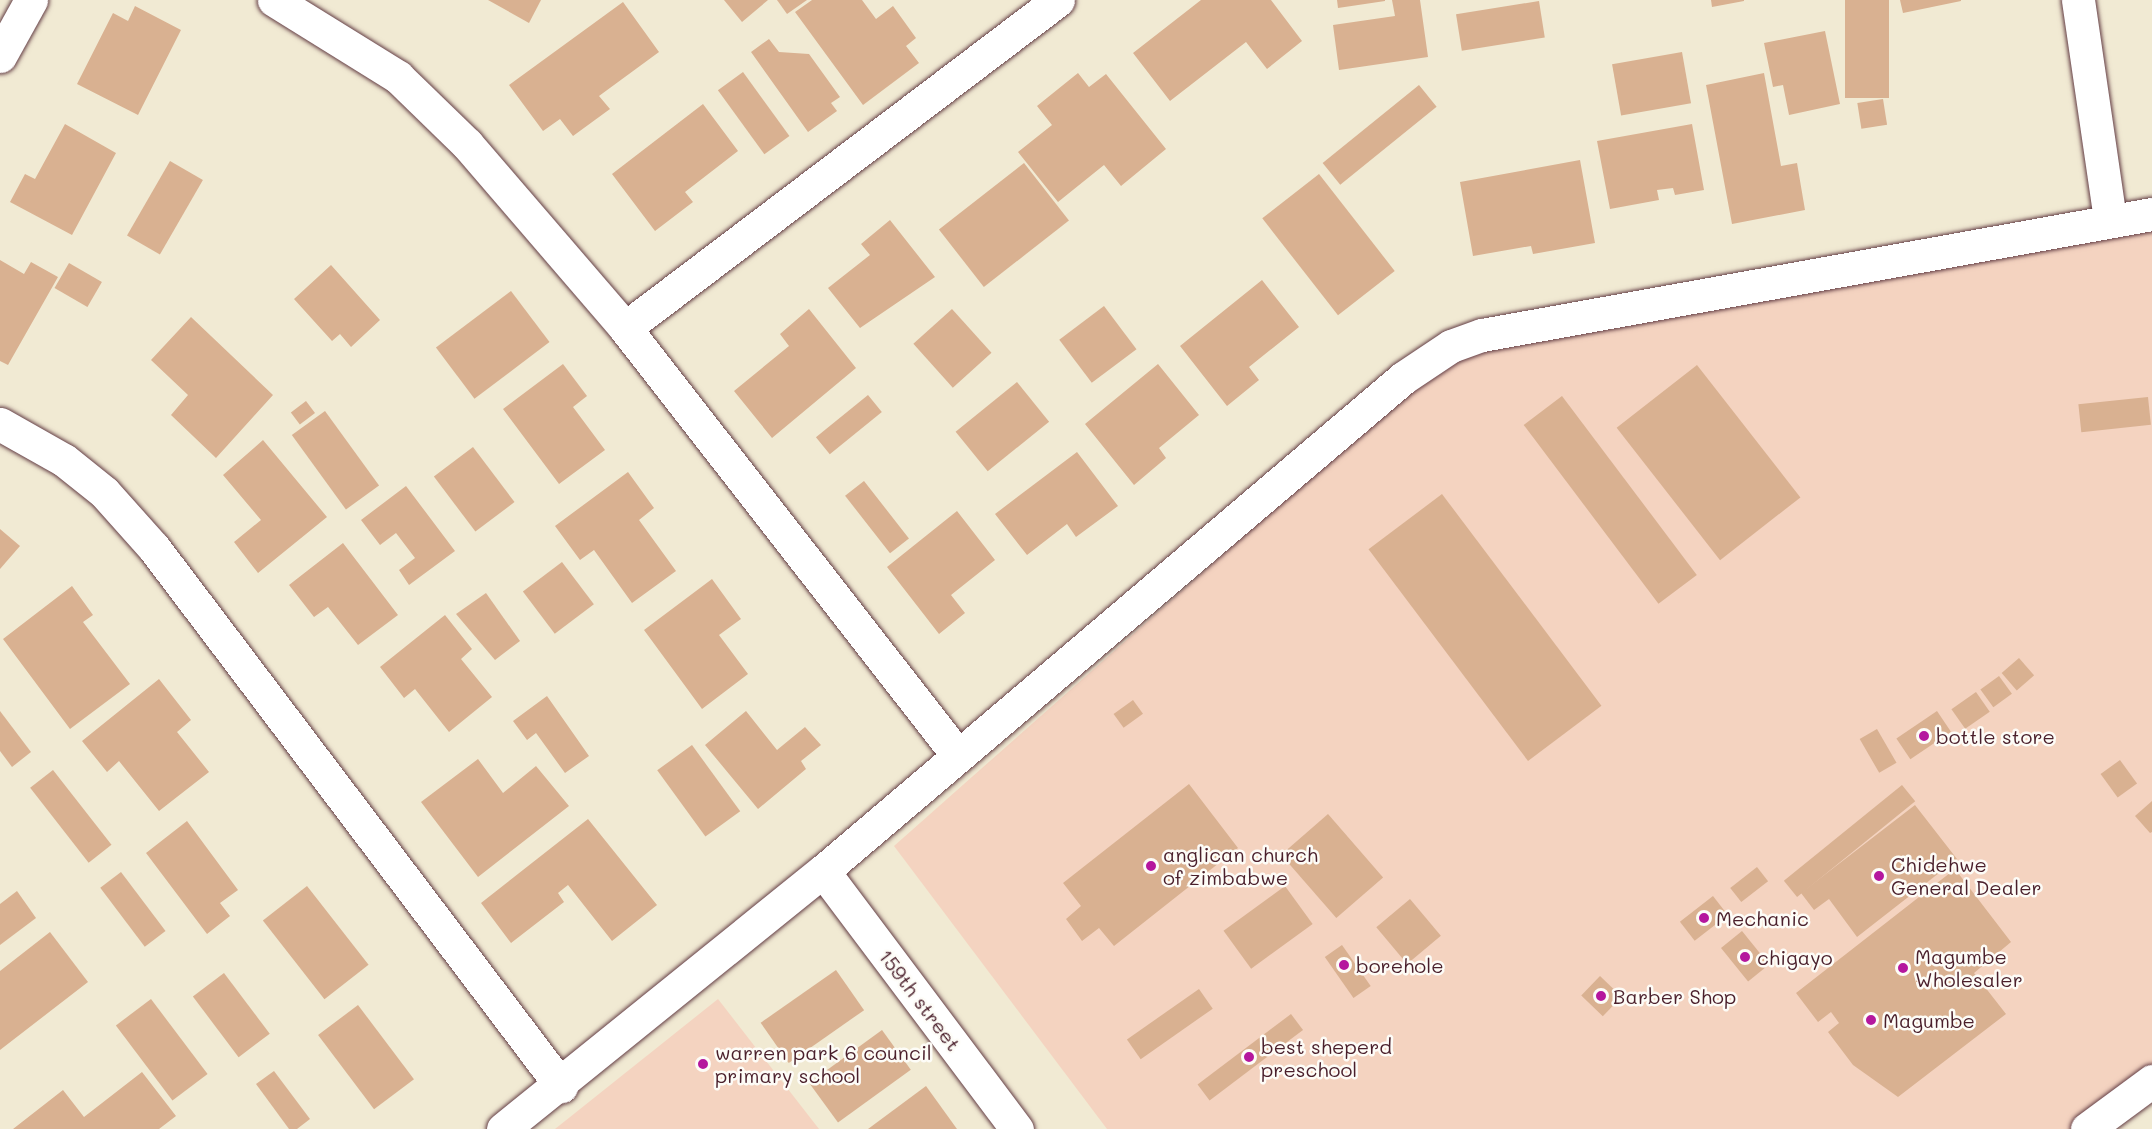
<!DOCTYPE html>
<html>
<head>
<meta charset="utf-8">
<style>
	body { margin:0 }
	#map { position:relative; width:2152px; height:1129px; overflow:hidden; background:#f1ead3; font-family:Mali,sans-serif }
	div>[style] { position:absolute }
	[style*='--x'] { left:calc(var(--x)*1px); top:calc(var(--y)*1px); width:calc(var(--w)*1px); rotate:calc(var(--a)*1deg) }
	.built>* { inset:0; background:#f4d3c0 }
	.building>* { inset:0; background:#d9b191; transform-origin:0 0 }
	.roads { filter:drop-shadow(0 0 2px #633d44) drop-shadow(0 0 2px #633d44) }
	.minor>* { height:33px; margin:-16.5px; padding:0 16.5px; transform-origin:16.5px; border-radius:16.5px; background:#fff }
	.dots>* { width:16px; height:16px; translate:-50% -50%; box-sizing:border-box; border:3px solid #fdfcf7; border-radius:50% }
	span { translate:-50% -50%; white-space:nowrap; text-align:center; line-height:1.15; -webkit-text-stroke:5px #fdfcf7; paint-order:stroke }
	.poi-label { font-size:20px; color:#4a1f2b }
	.left { translate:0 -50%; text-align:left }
	.street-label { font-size:20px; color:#4a1f2b }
</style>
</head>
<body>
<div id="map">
	<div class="built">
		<div style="clip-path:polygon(2152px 230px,2152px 1087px,2073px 1129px,1107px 1129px,894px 846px,1454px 350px)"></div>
		<div style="clip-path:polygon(718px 999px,819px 1129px,555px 1129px)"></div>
	</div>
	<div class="building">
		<div style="clip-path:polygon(488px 0,541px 0,529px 23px)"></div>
		<div style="clip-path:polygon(724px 0,768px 0,742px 22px)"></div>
		<div style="clip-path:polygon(777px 0,807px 0,787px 14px)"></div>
		<div style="clip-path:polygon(812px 0,862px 0,876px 19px,893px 6px,916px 38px,906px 46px,919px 63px,863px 105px,795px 12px)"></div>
		<div style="clip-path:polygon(1201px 0,1271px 0,1302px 41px,1267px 69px,1246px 42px,1170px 101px,1133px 53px)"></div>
		<div style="clip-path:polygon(1337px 0,1385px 0,1385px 1px,1338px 8px)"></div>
		<div style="clip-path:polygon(1392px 0,1420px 0,1428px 57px,1339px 70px,1333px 25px,1395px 16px)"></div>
		<div style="clip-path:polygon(1711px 0,1744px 0,1744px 1px,1712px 7px)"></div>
		<div style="left:1845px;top:0;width:44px;height:98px"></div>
		<div style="clip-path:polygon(1900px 0,1961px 0,1961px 1px,1903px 13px)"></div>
		<div style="left:1539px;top:1px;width:37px;height:84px;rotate:81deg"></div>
		<div style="clip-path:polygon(623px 2px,659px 52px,599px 96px,610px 109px,573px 136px,560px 119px,543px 131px,509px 85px)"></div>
		<div style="clip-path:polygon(135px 6px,181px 30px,138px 115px,77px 84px,113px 13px,128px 21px)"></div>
		<div style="clip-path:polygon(1825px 31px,1840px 104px,1789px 115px,1783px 85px,1773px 87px,1764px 43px)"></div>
		<div style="clip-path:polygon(769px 39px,779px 52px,809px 54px,840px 97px,831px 103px,837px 111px,808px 132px,751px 52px)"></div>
		<div style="left:1682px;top:52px;width:52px;height:71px;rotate:80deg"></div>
		<div style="left:743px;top:72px;width:79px;height:31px;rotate:54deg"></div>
		<div style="clip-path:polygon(1078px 73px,1089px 87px,1106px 74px,1166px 149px,1121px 186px,1104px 165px,1058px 202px,1018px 152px,1052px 125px,1037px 106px)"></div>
		<div style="clip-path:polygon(1764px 73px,1781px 166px,1797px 163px,1805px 210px,1732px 224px,1706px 85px)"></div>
		<div style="left:1419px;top:85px;width:28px;height:124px;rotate:51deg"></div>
		<div style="left:1883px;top:99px;width:26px;height:26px;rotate:81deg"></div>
		<div style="clip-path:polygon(703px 104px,738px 151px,685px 192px,693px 202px,655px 231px,612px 174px)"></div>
		<div style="clip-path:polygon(65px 124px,116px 153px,72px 235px,10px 202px,25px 174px,35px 179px)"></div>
		<div style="clip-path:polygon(1692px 124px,1704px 190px,1675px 195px,1673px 188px,1657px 190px,1659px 200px,1610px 209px,1597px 141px)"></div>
		<div style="clip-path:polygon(1580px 160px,1595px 243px,1533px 254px,1531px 246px,1473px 256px,1460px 182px)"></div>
		<div style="left:170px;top:161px;width:38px;height:86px;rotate:30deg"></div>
		<div style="left:1024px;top:163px;width:73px;height:108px;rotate:52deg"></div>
		<div style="left:1319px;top:174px;width:123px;height:72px;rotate:52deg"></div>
		<div style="clip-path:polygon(890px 220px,935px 277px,860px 328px,828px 288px,870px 255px,861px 244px)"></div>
		<div style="clip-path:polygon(0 260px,24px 274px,31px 262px,58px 277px,8px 365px,0 361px)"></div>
		<div style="left:69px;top:263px;width:38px;height:29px;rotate:30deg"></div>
		<div style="clip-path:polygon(331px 265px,380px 320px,351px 347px,340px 334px,332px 341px,294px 299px)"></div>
		<div style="clip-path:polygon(1262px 280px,1299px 327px,1249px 367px,1259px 380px,1227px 406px,1180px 346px)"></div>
		<div style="left:511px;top:291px;width:64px;height:94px;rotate:53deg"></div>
		<div style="left:1104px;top:306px;width:54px;height:56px;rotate:53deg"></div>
		<div style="clip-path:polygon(809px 309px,856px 368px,772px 438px,734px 391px,789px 346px,780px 334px)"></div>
		<div style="left:952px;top:309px;width:59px;height:52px;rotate:48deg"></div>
		<div style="clip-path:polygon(191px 317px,273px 395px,216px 458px,171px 415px,188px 395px,151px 360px)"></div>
		<div style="clip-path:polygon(563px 364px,587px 396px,573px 407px,605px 450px,559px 484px,503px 409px)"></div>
		<div style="clip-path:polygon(1158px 364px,1199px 415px,1159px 448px,1166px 458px,1134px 485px,1085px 424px)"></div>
		<div style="left:1697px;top:365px;width:168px;height:102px;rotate:52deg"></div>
		<div style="left:1017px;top:382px;width:51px;height:79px;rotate:51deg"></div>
		<div style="left:868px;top:395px;width:22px;height:67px;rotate:51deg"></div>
		<div style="left:1562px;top:396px;width:224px;height:48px;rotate:53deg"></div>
		<div style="left:2148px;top:397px;width:28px;height:70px;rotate:84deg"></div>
		<div style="left:306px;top:401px;width:15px;height:19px;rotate:53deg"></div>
		<div style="left:325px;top:411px;width:92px;height:41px;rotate:54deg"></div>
		<div style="clip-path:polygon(263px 440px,327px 517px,258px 573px,234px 542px,261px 520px,223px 475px)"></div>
		<div style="left:473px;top:447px;width:69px;height:49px;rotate:53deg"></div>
		<div style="clip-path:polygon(1077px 452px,1118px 506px,1076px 537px,1067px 524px,1027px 555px,995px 514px)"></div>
		<div style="clip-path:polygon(628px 472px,654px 508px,639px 520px,676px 571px,632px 603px,594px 550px,580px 560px,555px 526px)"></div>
		<div style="left:864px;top:481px;width:73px;height:24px;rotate:52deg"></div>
		<div style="clip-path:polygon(406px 486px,455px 551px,409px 585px,399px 570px,415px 558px,396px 533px,380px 545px,361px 520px)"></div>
		<div style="left:1442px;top:494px;width:265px;height:92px;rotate:53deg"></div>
		<div style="clip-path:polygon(957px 511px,995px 560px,951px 595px,965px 613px,939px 634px,887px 567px)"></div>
		<div style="clip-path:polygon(0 529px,20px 546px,0 569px)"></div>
		<div style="clip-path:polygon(343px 543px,398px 615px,358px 645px,328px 607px,314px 617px,289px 585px)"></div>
		<div style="left:562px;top:562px;width:53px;height:49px;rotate:53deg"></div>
		<div style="clip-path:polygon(712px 579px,741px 619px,719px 635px,748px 674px,702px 709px,644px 630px)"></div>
		<div style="clip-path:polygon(72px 586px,93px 615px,83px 622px,130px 684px,70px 729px,3px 639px)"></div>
		<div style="clip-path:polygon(486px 593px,520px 641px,495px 660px,456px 614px)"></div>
		<div style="clip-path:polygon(445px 615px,472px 649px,461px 659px,492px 697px,449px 732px,415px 689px,404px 698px,380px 667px)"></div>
		<div style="left:2019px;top:658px;width:23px;height:23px;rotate:49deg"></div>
		<div style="left:1999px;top:676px;width:22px;height:23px;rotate:54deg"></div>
		<div style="clip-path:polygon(159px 679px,191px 720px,177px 732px,209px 772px,159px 811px,119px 761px,107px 772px,82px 741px)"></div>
		<div style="left:1976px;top:692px;width:24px;height:30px;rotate:55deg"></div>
		<div style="clip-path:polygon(547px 696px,589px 756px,565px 773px,536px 733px,527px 740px,513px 721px)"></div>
		<div style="left:1133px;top:700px;width:17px;height:24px;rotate:54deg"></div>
		<div style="clip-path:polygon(0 711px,31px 752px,12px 767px,0 751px)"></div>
		<div style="clip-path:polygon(746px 711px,777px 750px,805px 727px,821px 745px,801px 761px,806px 769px,758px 809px,705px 745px)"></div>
		<div style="left:1937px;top:711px;width:25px;height:49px;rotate:56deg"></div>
		<div style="left:1877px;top:729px;width:39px;height:20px;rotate:60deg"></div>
		<div style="left:692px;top:745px;width:82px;height:43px;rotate:54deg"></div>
		<div style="clip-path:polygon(478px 759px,503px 793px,536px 766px,569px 806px,478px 877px,421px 802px)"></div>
		<div style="left:2120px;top:760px;width:29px;height:24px;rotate:54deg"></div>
		<div style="left:53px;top:770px;width:95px;height:29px;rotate:52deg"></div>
		<div style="clip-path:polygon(1189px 784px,1238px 848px,1114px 946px,1099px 928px,1082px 941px,1066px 919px,1081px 906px,1063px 883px)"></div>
		<div style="left:1902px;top:785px;width:21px;height:152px;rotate:51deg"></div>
		<div style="clip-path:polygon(2152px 801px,2152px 832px,2150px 833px,2135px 816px)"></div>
		<div style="clip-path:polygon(1915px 805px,1957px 859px,1857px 937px,1829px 899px,1814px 910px,1801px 893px)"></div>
		<div style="left:1328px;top:814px;width:84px;height:62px;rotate:49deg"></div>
		<div style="clip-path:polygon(588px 819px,657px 905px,612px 941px,568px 885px,558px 893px,564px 902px,511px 943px,481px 903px)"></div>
		<div style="clip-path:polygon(187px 821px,238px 890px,220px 903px,230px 916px,207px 934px,146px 853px)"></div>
		<div style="left:1757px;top:867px;width:18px;height:34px;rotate:52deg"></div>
		<div style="clip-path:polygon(1955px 869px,2011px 942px,1974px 973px,2006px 1014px,1898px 1097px,1853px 1065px,1828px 1032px,1839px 1023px,1831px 1012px,1818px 1022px,1796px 993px)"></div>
		<div style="left:121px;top:872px;width:74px;height:26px;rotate:53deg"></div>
		<div style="left:307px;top:886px;width:100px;height:56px;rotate:52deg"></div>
		<div style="left:1285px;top:886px;width:47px;height:76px;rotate:54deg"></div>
		<div style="clip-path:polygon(17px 891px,36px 918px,0 945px,0 904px)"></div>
		<div style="left:1713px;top:896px;width:24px;height:42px;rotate:52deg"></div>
		<div style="left:1410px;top:899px;width:48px;height:44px;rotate:50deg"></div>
		<div style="left:1742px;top:931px;width:43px;height:27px;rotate:51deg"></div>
		<div style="clip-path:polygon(50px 932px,88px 982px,0 1050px,0 971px)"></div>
		<div style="left:1342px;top:945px;width:50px;height:21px;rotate:55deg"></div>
		<div style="left:836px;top:970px;width:49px;height:92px;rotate:55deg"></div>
		<div style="left:224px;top:973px;width:76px;height:39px;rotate:53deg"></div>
		<div style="left:1600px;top:976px;width:30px;height:27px;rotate:44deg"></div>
		<div style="left:1199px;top:989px;width:24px;height:88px;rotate:55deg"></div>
		<div style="left:151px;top:999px;width:94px;height:44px;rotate:53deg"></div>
		<div style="left:358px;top:1005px;width:93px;height:50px;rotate:53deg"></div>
		<div style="left:1291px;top:1014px;width:20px;height:117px;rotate:53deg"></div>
		<div style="left:882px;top:1030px;width:49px;height:90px;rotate:54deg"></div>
		<div style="clip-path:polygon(274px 1071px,310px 1119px,297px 1129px,289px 1129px,256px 1084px)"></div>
		<div style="clip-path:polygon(142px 1072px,176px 1116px,159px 1129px,13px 1129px,63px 1090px,84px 1117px)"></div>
		<div style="clip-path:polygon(926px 1086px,957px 1129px,868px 1129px)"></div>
	</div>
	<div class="roads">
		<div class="minor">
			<div style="--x:274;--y:0;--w:146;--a:31.8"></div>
			<div style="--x:398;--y:77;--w:96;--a:44.2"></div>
			<div style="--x:467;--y:144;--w:243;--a:49.3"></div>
			<div style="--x:625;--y:328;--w:539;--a:52.09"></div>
			<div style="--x:2078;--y:0;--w:221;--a:81.7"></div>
			<div style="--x:0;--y:56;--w:64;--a:-61"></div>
			<div style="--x:625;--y:328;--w:543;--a:-37.14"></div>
			<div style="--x:0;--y:424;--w:73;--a:29.4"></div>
			<div style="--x:64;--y:460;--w:51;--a:38.7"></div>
			<div style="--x:104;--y:492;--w:75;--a:48.2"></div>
			<div style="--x:154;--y:548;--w:675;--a:52.89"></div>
			<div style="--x:823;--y:871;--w:323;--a:53.1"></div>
			<div style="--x:503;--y:1129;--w:411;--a:-38.9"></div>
			<div style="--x:823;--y:871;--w:761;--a:-40.36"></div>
			<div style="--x:1403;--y:378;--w:58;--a:-33.7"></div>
			<div style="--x:1451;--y:346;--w:33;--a:-20"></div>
			<div style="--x:1482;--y:335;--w:681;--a:-10.24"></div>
			<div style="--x:2087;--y:1129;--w:81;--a:-36.4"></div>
		</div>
	</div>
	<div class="dots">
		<div style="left:1924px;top:736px;background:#b5179e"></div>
		<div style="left:1151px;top:866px;background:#b5179e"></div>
		<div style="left:1879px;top:876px;background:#b5179e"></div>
		<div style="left:1704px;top:918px;background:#b5179e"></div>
		<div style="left:1745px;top:957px;background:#b5179e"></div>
		<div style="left:1344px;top:965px;background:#b5179e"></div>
		<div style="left:1903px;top:968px;background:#b5179e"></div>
		<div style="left:1601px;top:996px;background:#b5179e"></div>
		<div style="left:1871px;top:1020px;background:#b5179e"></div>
		<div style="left:1249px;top:1057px;background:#b5179e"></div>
		<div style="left:703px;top:1064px;background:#b5179e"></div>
	</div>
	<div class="poi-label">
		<span class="left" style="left:1936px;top:736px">bottle store</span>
		<span class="left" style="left:1163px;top:866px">anglican church<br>of zimbabwe</span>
		<span class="left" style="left:1891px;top:876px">Chidehwe<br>General Dealer</span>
		<span class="left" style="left:1716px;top:918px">Mechanic</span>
		<span class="left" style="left:1757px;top:957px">chigayo</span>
		<span class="left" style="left:1915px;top:968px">Magumbe<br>Wholesaler</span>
		<span class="left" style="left:1356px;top:965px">borehole</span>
		<span class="left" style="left:1613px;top:996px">Barber Shop</span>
		<span class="left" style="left:1883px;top:1020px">Magumbe</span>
		<span class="left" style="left:1261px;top:1058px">best sheperd<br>preschool</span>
		<span class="left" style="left:715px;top:1064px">warren park 6 council<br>primary school</span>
	</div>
	<div class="street-label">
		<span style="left:920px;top:1000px;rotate:53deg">159th street</span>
	</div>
</div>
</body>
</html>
